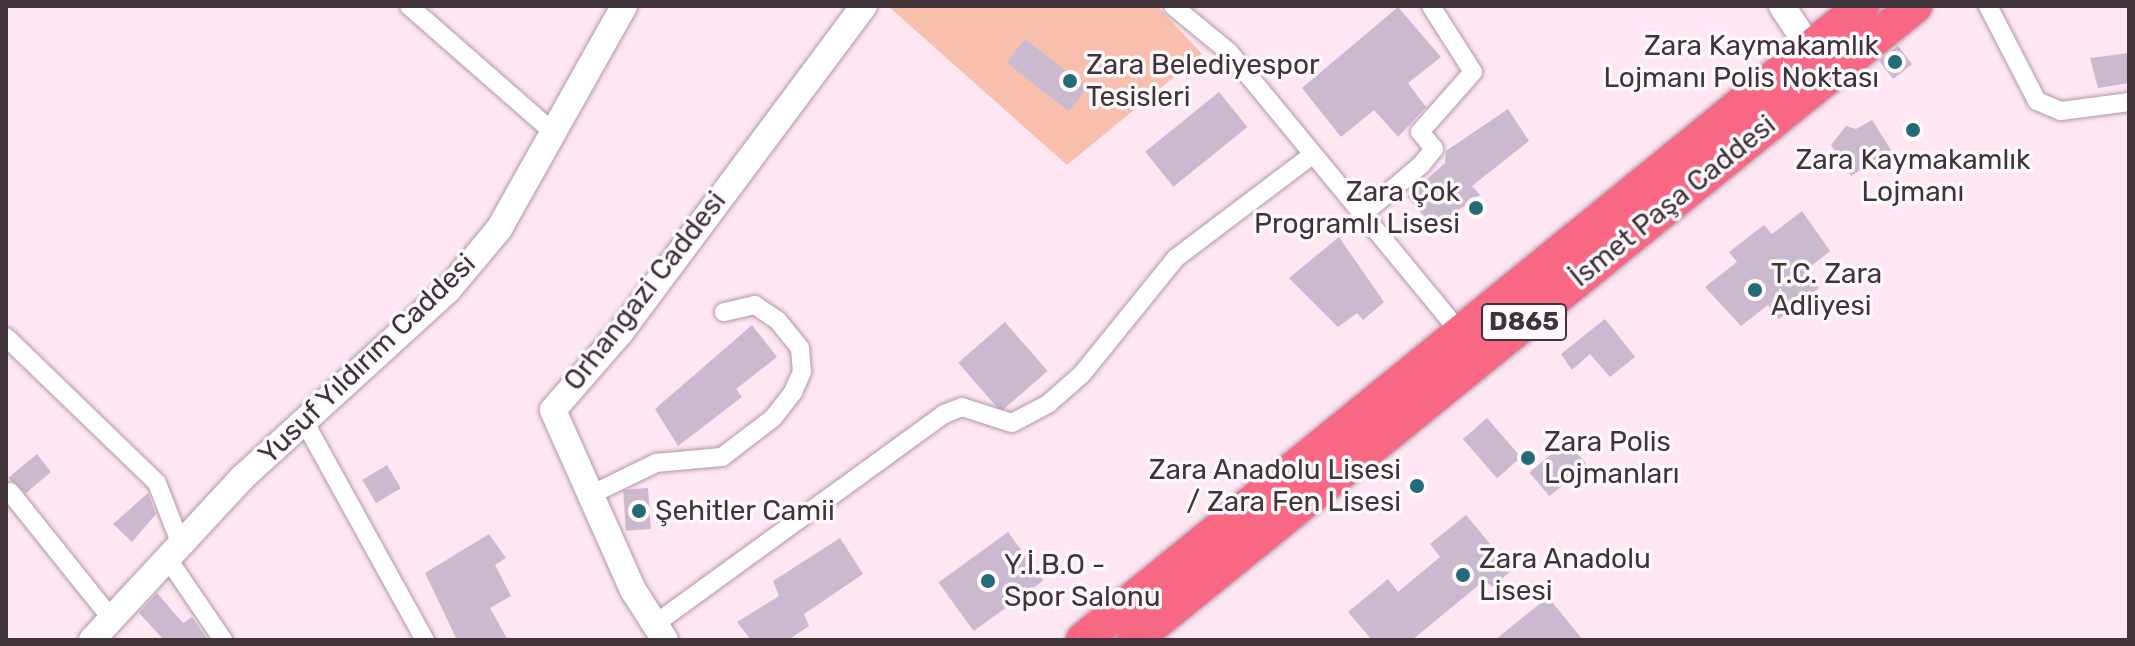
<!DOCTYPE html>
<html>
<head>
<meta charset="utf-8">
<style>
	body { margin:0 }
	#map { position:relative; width:2135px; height:646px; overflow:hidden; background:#fee6f3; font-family:Rubik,sans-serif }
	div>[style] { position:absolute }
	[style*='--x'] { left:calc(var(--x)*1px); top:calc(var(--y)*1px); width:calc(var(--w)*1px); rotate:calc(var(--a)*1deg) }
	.green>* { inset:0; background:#f9bfad }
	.building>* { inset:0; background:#cbb9d0; transform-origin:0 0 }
	.roads { filter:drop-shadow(0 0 2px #b297a6) drop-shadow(0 0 2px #b297a6) }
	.street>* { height:18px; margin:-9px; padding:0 9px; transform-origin:9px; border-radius:9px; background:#fff }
	.secondary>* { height:26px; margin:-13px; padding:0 13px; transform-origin:13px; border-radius:13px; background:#fff }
	.highway>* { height:34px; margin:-17px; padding:0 17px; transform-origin:17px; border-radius:17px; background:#f86885 }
	.dots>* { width:22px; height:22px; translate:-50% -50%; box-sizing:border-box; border:4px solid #fff9fc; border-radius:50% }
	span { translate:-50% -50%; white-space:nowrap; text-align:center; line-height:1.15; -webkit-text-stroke:7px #fff9fc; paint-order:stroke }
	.shield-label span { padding:2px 6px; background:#fff9fc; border:2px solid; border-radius:6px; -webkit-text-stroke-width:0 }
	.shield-label { font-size:26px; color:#40343a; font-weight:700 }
	.poi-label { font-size:28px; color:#40343a }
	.right { translate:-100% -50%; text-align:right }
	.left { translate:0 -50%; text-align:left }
	.street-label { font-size:28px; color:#40343a }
	.frame { position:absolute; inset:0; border:8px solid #40343a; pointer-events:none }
</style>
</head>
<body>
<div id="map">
	<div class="green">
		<div style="clip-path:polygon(888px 6px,1157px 6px,1202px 54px,1067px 165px)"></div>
	</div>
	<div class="building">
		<div style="clip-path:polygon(1398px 7px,1441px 57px,1408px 83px,1426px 107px,1398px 137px,1374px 110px,1341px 137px,1302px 88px)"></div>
		<div style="left:1025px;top:39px;width:79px;height:30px;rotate:38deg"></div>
		<div style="left:1898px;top:46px;width:23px;height:24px;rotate:52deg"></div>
		<div style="clip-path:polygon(2129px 53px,2129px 83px,2098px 88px,2090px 58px)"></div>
		<div style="left:1219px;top:92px;width:45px;height:95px;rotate:51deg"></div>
		<div style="clip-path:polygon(1508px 109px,1529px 141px,1472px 186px,1480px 195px,1434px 227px,1407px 197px,1445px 163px,1446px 151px)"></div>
		<div style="clip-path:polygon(1872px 120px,1891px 150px,1851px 176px,1831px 145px,1846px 126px,1856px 129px)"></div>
		<div style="clip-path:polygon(1802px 211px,1830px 251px,1805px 271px,1819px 288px,1779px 319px,1768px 305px,1741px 326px,1705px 287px,1737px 262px,1729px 252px,1764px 225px,1772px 234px)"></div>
		<div style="clip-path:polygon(1339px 237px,1384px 302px,1363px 320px,1357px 313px,1338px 327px,1289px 278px)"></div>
		<div style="clip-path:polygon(1605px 319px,1635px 357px,1610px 377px,1590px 354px,1572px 370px,1561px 354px)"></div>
		<div style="left:1005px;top:322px;width:65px;height:62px;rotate:49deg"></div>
		<div style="clip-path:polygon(752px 325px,777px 357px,736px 389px,742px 397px,678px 446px,655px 409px)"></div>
		<div style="left:1487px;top:418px;width:52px;height:32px;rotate:49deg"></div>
		<div style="left:1567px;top:441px;width:31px;height:49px;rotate:50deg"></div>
		<div style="clip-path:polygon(37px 454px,51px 472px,26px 493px,8px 478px)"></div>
		<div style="left:387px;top:465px;width:27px;height:29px;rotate:59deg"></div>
		<div style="left:648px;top:488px;width:41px;height:25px;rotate:86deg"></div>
		<div style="clip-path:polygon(148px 493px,156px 514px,132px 542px,113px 524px)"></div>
		<div style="clip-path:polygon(1466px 515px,1512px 570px,1492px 587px,1485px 580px,1412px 640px,1372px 640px,1348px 612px,1388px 579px,1398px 592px,1440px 557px,1430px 544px)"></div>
		<div style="left:1008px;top:532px;width:60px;height:86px;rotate:54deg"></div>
		<div style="clip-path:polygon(489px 534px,506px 558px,495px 565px,511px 596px,490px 608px,508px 640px,457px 640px,425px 573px)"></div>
		<div style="clip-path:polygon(840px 538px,863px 574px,804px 614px,809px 626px,788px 640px,751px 640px,737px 622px,779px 596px,773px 581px)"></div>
		<div style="clip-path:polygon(157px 593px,183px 623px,192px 617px,208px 640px,164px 640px,139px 613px)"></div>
		<div style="clip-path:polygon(1548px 597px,1583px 640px,1495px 640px)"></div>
	</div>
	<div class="roads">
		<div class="street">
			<div style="--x:409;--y:6;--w:194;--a:41.2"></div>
			<div style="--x:1173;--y:6;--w:72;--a:39.4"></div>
			<div style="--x:1229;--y:52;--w:363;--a:50.5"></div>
			<div style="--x:1988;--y:6;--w:107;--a:62.7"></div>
			<div style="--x:2037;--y:101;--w:26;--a:23"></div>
			<div style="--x:2061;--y:111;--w:69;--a:-7.5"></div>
			<div style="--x:1362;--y:215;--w:77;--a:-40.3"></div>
			<div style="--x:1421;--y:165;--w:21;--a:-51"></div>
			<div style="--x:1434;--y:149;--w:22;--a:-129"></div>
			<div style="--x:1420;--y:132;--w:80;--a:-48.5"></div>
			<div style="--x:1473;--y:72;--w:78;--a:-122.5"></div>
			<div style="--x:6;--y:337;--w:210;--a:44"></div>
			<div style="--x:157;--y:483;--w:63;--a:68.7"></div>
			<div style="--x:304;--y:421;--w:250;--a:61.1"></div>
			<div style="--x:10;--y:492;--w:160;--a:51.3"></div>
			<div style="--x:588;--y:496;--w:76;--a:-25.9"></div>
			<div style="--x:656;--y:463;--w:66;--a:-5.2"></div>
			<div style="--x:722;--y:457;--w:64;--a:-37.4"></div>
			<div style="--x:773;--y:418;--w:33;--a:-52"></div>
			<div style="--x:793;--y:392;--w:22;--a:-66"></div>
			<div style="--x:802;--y:372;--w:24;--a:-95"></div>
			<div style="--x:800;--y:348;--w:36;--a:-129"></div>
			<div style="--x:777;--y:320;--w:27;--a:-146"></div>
			<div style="--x:755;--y:305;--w:32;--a:167"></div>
			<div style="--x:166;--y:556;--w:102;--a:55.8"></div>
			<div style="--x:655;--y:624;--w:357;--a:-36"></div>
			<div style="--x:944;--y:414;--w:19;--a:-21"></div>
			<div style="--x:962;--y:407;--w:52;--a:17.7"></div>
			<div style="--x:1012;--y:423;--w:41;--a:-27.8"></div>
			<div style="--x:1048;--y:404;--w:45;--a:-41.4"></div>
			<div style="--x:1082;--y:374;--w:149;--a:-51"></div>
			<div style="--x:1176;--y:258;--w:169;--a:-37.1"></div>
		</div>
		<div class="secondary">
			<div style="--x:1782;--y:6;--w:49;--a:56.6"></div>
			<div style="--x:92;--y:640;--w:221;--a:-47.2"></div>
			<div style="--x:242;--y:478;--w:279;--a:-42.4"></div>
			<div style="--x:448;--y:290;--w:80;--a:-50.1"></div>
			<div style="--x:499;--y:229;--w:256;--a:-60.7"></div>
			<div style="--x:665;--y:640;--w:59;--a:-122.6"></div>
			<div style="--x:633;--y:590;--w:197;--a:-114"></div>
			<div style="--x:553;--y:410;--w:102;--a:-49"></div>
			<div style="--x:620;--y:333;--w:408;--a:-53.3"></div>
		</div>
		<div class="highway">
			<div style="--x:1083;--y:640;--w:1004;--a:-39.14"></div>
			<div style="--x:1134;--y:640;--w:1006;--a:-39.07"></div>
		</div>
	</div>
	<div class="dots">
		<div style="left:1895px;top:62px;background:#236b78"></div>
		<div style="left:1070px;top:81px;background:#236b78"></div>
		<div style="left:1913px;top:130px;background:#236b78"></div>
		<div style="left:1476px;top:208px;background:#236b78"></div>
		<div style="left:1755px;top:290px;background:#236b78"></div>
		<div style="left:1528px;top:458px;background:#236b78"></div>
		<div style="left:1417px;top:486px;background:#236b78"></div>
		<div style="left:639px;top:511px;background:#236b78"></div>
		<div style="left:1463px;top:575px;background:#236b78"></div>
		<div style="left:988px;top:581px;background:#236b78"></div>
	</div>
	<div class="shield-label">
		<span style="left:1524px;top:322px">D865</span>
	</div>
	<div class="poi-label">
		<span class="right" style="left:1879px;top:62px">Zara Kaymakamlık<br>Lojmanı Polis Noktası</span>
		<span class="left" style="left:1086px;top:81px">Zara Belediyespor<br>Tesisleri</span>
		<span style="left:1913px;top:176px">Zara Kaymakamlık<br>Lojmanı</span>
		<span class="right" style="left:1460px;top:208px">Zara Çok<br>Programlı Lisesi</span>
		<span class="left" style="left:1771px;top:290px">T.C. Zara<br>Adliyesi</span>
		<span class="left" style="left:1544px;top:458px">Zara Polis<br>Lojmanları</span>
		<span class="right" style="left:1401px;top:486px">Zara Anadolu Lisesi<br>/ Zara Fen Lisesi</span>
		<span class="left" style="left:655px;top:511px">Şehitler Camii</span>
		<span class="left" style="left:1479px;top:575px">Zara Anadolu<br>Lisesi</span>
		<span class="left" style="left:1004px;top:581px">Y.İ.B.O -<br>Spor Salonu</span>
	</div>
	<div class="street-label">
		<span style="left:1673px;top:201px;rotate:-39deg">İsmet Paşa Caddesi</span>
		<span style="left:645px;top:291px;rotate:-52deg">Orhangazi Caddesi</span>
		<span style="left:367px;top:359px;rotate:-44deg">Yusuf Yıldırım Caddesi</span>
	</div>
	<div class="frame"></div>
</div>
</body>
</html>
